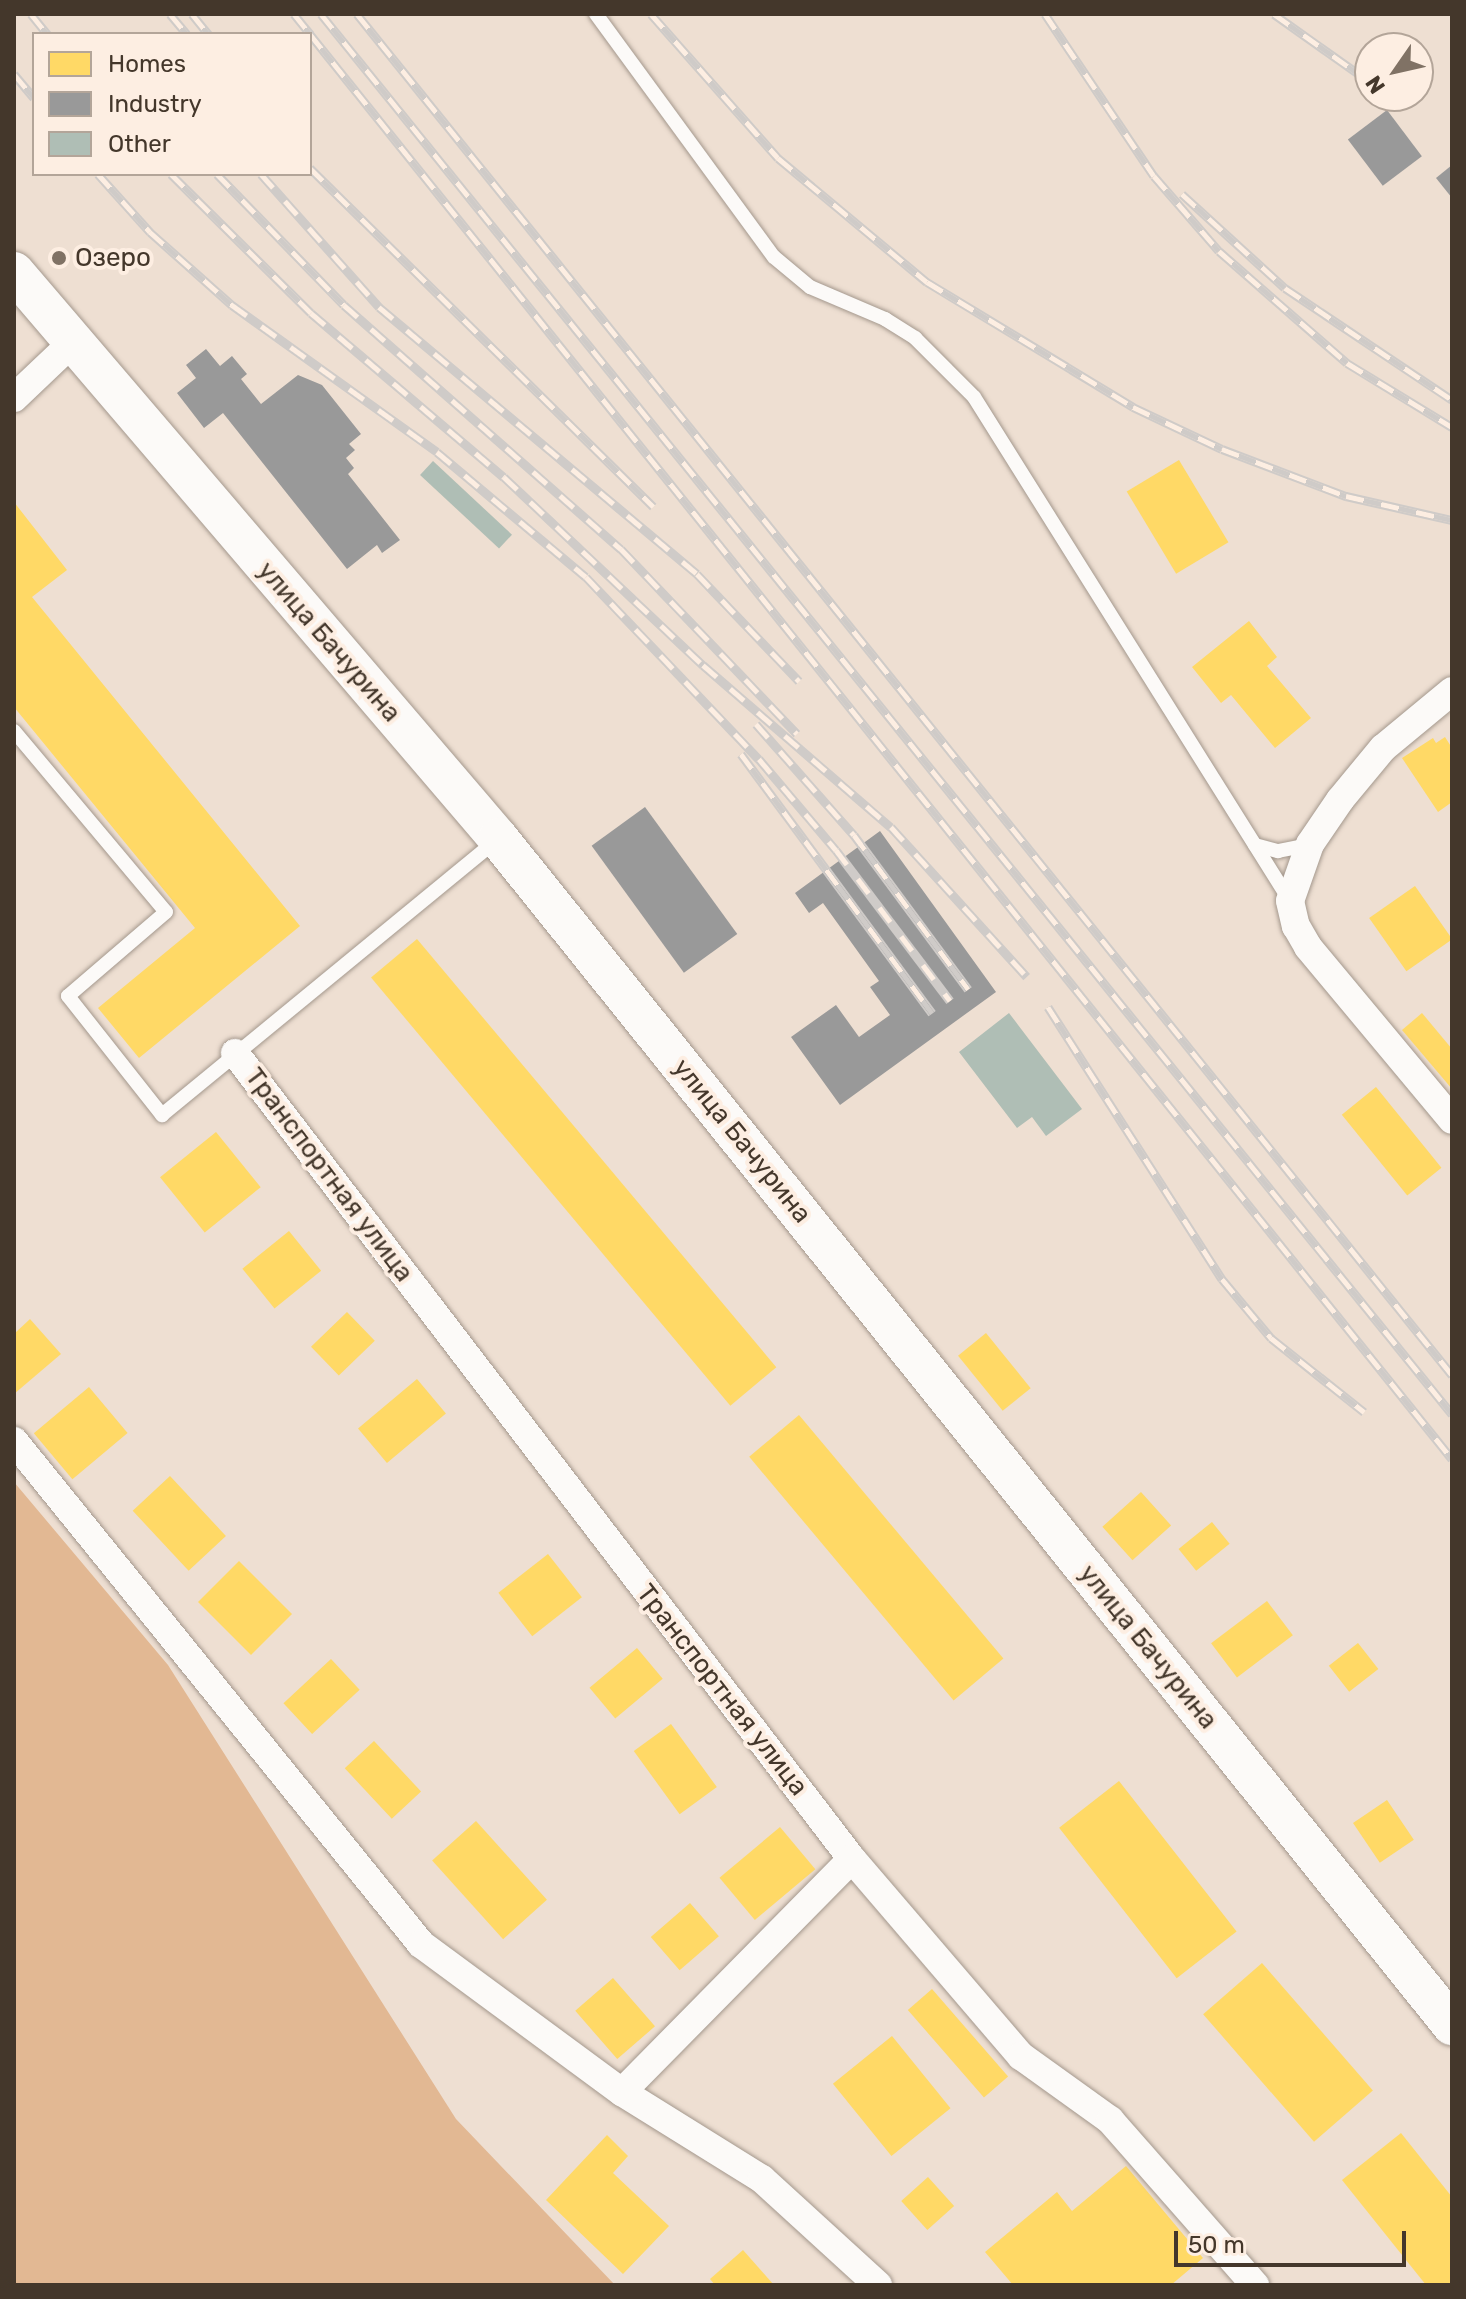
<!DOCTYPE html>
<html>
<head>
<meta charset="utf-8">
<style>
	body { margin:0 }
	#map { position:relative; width:1466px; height:2299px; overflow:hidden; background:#eedfd2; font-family:Rubik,sans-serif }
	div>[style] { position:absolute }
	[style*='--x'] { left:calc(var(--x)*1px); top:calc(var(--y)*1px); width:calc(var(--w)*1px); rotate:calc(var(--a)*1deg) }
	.forest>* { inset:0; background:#e2b893 }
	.homes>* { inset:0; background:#ffd966; transform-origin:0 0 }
	.industry>* { inset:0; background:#999; transform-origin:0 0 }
	.building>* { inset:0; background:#afbeb5; transform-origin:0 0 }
	.roads { filter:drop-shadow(0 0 2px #a4988d) drop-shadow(0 0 2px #a4988d) }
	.lane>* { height:14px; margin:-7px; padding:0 7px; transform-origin:7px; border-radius:7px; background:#fcfaf8 }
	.street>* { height:28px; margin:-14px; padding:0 14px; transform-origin:14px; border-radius:14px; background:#fcfaf8 }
	.secondary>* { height:40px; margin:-20px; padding:0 20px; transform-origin:20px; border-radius:20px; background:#fcfaf8 }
	.rail>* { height:9px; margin-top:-4.5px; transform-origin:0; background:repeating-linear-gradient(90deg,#fdeee2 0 18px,#cfcbc8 0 36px); box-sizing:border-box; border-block:2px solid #cfcbc8 }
	.dots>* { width:22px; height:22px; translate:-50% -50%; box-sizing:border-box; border:4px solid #fdeee2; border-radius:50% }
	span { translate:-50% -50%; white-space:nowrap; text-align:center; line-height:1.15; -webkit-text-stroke:8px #fdeee2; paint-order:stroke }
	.poi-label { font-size:26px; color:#44372b }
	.left { translate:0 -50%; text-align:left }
	.street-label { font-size:26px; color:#44372b }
	.frame { position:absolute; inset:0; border:16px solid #44372b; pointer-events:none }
	.legend { position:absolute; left:32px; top:32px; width:280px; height:144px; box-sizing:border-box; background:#fdeee2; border:2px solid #b3a599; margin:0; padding:10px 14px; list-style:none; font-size:24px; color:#44372b }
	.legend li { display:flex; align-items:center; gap:16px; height:40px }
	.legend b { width:40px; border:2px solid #b3a599 }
	.north { position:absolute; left:1354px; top:32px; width:80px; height:80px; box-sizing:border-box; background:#fdeee2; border:2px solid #b3a599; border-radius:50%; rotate:236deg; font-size:22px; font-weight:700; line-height:32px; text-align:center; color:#44372b }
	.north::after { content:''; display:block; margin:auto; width:28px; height:36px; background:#807265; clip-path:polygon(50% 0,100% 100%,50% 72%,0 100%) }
	.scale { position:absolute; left:1174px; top:2231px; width:232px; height:36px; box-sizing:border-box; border:4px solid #44372b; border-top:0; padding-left:10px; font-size:24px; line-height:28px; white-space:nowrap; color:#44372b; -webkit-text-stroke:6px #fdeee2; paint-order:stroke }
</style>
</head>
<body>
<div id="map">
	<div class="forest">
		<div style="clip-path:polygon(14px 1482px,168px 1665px,456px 2119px,615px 2285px,14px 2285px)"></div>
	</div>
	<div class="homes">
		<div style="left:1179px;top:460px;width:96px;height:61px;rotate:59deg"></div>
		<div style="clip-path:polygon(14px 502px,67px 570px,32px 597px,300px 926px,139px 1058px,98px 1008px,195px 928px,14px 707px)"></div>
		<div style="clip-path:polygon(1249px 621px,1277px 657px,1267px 666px,1311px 718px,1275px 748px,1231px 695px,1221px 703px,1192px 667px)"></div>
		<div style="clip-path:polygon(1445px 737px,1452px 748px,1452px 802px,1438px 812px,1402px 758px,1433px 738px,1436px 743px)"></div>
		<div style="left:1415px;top:886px;width:65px;height:56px;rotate:55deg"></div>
		<div style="left:417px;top:939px;width:559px;height:60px;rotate:50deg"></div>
		<div style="clip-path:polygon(1422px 1013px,1452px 1049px,1452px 1089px,1402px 1030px)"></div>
		<div style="left:1376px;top:1087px;width:104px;height:44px;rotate:51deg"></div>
		<div style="left:216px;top:1132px;width:71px;height:72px;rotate:51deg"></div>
		<div style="left:289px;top:1231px;width:51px;height:60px;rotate:51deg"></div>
		<div style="left:347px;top:1312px;width:40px;height:50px;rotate:46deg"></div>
		<div style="clip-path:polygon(30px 1319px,61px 1354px,14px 1394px,14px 1334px)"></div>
		<div style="left:986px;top:1333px;width:71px;height:36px;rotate:51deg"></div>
		<div style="left:417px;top:1379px;width:45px;height:77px;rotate:50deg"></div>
		<div style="left:89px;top:1387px;width:60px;height:72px;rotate:50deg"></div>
		<div style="left:799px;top:1415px;width:318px;height:65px;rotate:50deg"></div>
		<div style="left:170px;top:1476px;width:82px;height:51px;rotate:47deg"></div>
		<div style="left:1141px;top:1492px;width:45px;height:52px;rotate:48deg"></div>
		<div style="left:1212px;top:1522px;width:28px;height:43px;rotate:51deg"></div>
		<div style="left:548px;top:1554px;width:55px;height:63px;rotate:52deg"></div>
		<div style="left:239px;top:1561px;width:75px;height:58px;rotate:45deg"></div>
		<div style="left:1267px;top:1601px;width:43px;height:70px;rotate:53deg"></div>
		<div style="left:1358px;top:1643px;width:33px;height:37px;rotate:52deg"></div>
		<div style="left:637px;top:1648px;width:40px;height:62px;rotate:50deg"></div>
		<div style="left:331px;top:1659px;width:42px;height:65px;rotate:47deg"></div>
		<div style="left:671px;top:1724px;width:78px;height:46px;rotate:54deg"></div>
		<div style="left:374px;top:1741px;width:69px;height:40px;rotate:47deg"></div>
		<div style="left:1119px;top:1781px;width:191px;height:76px;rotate:52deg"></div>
		<div style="left:1387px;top:1800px;width:48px;height:41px;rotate:56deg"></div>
		<div style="left:476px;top:1821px;width:106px;height:59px;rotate:48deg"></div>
		<div style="left:780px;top:1827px;width:55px;height:79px;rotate:50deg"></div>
		<div style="left:690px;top:1903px;width:44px;height:52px;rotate:49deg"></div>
		<div style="left:1262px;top:1963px;width:169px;height:78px;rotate:49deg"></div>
		<div style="left:613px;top:1978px;width:64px;height:50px;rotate:49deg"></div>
		<div style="left:932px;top:1989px;width:116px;height:32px;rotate:49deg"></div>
		<div style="left:892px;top:2036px;width:93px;height:76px;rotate:51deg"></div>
		<div style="clip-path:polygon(1401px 2133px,1452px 2197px,1452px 2285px,1426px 2285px,1342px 2180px)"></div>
		<div style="clip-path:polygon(607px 2135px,628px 2156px,613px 2173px,669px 2226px,623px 2274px,546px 2200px)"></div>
		<div style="clip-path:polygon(1126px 2166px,1203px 2258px,1171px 2285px,1013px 2285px,985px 2252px,1057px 2192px,1072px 2211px)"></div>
		<div style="left:928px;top:2177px;width:39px;height:36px;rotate:48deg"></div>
		<div style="clip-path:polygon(743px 2250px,774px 2285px,715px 2285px,710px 2279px)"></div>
	</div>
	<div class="industry">
		<div style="left:1387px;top:110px;width:58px;height:49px;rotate:53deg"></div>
		<div style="clip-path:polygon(1452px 165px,1452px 198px,1436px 178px)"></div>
		<div style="clip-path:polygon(206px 349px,220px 366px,232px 356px,247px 374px,241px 379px,261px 404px,298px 375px,322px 385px,361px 434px,349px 444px,355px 450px,346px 458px,354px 468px,348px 474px,400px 540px,382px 553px,377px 545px,347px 569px,223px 413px,204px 428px,177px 393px,196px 378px,186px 365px)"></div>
		<div style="left:645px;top:807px;width:157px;height:66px;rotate:54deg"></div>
		<div style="clip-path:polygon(880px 831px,996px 992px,840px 1105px,791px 1037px,836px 1005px,859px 1037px,890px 1015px,870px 987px,879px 981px,823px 903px,809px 913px,795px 893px)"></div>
	</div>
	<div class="building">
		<div style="left:433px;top:461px;width:108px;height:19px;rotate:43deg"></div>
		<div style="clip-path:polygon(1009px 1013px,1082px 1109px,1046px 1136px,1032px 1117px,1017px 1128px,959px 1052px)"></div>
	</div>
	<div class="roads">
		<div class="lane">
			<div style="--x:596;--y:14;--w:301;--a:53.8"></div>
			<div style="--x:774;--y:257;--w:47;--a:39.8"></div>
			<div style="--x:810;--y:287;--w:82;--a:23.1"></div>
			<div style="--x:885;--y:319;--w:36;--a:32"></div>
			<div style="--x:915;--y:338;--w:83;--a:45"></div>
			<div style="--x:974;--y:397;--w:595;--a:57.91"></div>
			<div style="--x:14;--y:731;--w:236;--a:50"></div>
			<div style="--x:166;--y:912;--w:129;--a:139.4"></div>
			<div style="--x:68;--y:996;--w:152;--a:51.7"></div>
			<div style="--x:162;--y:1115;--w:431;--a:-39.4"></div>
			<div style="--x:1255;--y:845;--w:24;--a:15"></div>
			<div style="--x:1278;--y:851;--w:32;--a:-11"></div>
		</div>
		<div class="street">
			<div style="--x:14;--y:398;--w:80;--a:-43.5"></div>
			<div style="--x:1452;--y:691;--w:89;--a:140.4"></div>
			<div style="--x:1383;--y:748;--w:67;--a:129.6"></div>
			<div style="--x:1340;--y:800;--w:53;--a:124.3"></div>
			<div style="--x:1310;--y:844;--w:60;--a:109.3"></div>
			<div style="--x:1290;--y:901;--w:26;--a:77"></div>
			<div style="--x:1296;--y:926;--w:24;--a:60"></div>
			<div style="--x:1308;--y:947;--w:225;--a:50.2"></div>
			<div style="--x:235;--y:1053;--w:1015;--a:52.57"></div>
			<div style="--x:852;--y:1859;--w:260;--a:49.4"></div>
			<div style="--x:1021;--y:2056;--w:110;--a:35.7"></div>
			<div style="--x:1110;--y:2120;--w:220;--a:48.7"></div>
			<div style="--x:14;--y:1441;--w:647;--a:51.02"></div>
			<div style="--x:421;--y:1944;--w:250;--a:36.4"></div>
			<div style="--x:622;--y:2092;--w:165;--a:31.9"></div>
			<div style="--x:762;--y:2179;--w:157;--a:42.4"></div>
			<div style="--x:622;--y:2092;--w:327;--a:-45.4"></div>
		</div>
		<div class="secondary">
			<div style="--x:14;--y:272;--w:745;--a:49.47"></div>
			<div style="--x:498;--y:838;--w:1523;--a:51.21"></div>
		</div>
	</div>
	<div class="rail">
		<div style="--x:31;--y:14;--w:26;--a:51"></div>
		<div style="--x:170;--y:14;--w:26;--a:50"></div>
		<div style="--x:192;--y:14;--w:26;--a:51"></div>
		<div style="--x:294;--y:14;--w:26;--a:51"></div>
		<div style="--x:321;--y:14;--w:1800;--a:51.07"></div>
		<div style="--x:357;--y:14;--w:1747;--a:51.18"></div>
		<div style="--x:651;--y:14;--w:192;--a:48.6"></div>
		<div style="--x:778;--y:158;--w:194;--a:39.8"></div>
		<div style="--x:927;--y:282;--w:241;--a:31.2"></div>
		<div style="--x:1133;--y:407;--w:98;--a:25.3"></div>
		<div style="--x:1222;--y:449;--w:133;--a:20.8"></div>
		<div style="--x:1346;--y:496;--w:109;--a:12.8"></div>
		<div style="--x:1045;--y:14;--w:195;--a:56.1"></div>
		<div style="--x:1154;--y:176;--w:99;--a:49.1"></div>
		<div style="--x:1219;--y:251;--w:170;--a:41.2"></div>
		<div style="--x:1347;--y:363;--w:123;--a:31.4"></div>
		<div style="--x:1274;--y:14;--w:118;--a:35.3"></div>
		<div style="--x:310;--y:34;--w:1826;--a:51.29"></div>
		<div style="--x:14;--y:74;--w:31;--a:50"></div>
		<div style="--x:310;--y:168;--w:482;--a:44.6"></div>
		<div style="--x:98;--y:174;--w:78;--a:48.1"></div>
		<div style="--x:150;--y:232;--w:110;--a:41.7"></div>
		<div style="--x:232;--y:305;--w:252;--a:35.6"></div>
		<div style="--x:437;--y:452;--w:194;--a:40"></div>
		<div style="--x:586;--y:577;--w:251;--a:46.5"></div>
		<div style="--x:759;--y:759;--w:119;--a:49.8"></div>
		<div style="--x:836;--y:850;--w:189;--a:52.9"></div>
		<div style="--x:171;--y:174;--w:197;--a:44.8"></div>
		<div style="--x:311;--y:313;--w:253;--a:40.4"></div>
		<div style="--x:504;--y:477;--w:274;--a:43.4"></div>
		<div style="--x:703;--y:665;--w:248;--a:40.8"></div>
		<div style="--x:891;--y:827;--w:202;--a:47.8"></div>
		<div style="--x:217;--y:174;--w:182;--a:45.9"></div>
		<div style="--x:344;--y:305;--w:369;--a:41.4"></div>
		<div style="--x:621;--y:549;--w:255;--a:46.4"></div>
		<div style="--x:261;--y:174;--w:178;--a:48.4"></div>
		<div style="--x:379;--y:307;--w:415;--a:40"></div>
		<div style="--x:697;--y:574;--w:148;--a:46.4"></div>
		<div style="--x:1182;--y:194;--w:139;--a:42.4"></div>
		<div style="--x:1285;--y:288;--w:201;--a:33.8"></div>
		<div style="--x:756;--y:724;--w:148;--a:48.6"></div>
		<div style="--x:854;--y:835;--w:192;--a:53.5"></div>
		<div style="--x:741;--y:754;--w:322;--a:53.6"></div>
		<div style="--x:1048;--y:1007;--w:323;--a:57.4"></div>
		<div style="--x:1222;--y:1279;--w:77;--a:50.3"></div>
		<div style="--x:1271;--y:1338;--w:119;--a:38.5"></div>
	</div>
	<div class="dots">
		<div style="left:59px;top:258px;background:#807265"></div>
	</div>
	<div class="poi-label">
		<span class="left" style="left:75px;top:258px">Озеро</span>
	</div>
	<div class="street-label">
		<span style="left:329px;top:642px;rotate:49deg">улица Бачурина</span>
		<span style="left:742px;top:1141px;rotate:51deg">улица Бачурина</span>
		<span style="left:329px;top:1175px;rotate:53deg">Транспортная улица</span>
		<span style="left:1148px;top:1647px;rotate:51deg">улица Бачурина</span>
		<span style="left:722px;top:1690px;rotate:52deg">Транспортная улица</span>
	</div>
	<div class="frame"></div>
	<ul class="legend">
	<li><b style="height:22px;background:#ffd966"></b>Homes</li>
	<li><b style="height:22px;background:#999"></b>Industry</li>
	<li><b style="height:22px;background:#afbeb5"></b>Other</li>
	</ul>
	<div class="north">N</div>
	<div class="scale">50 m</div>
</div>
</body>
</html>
